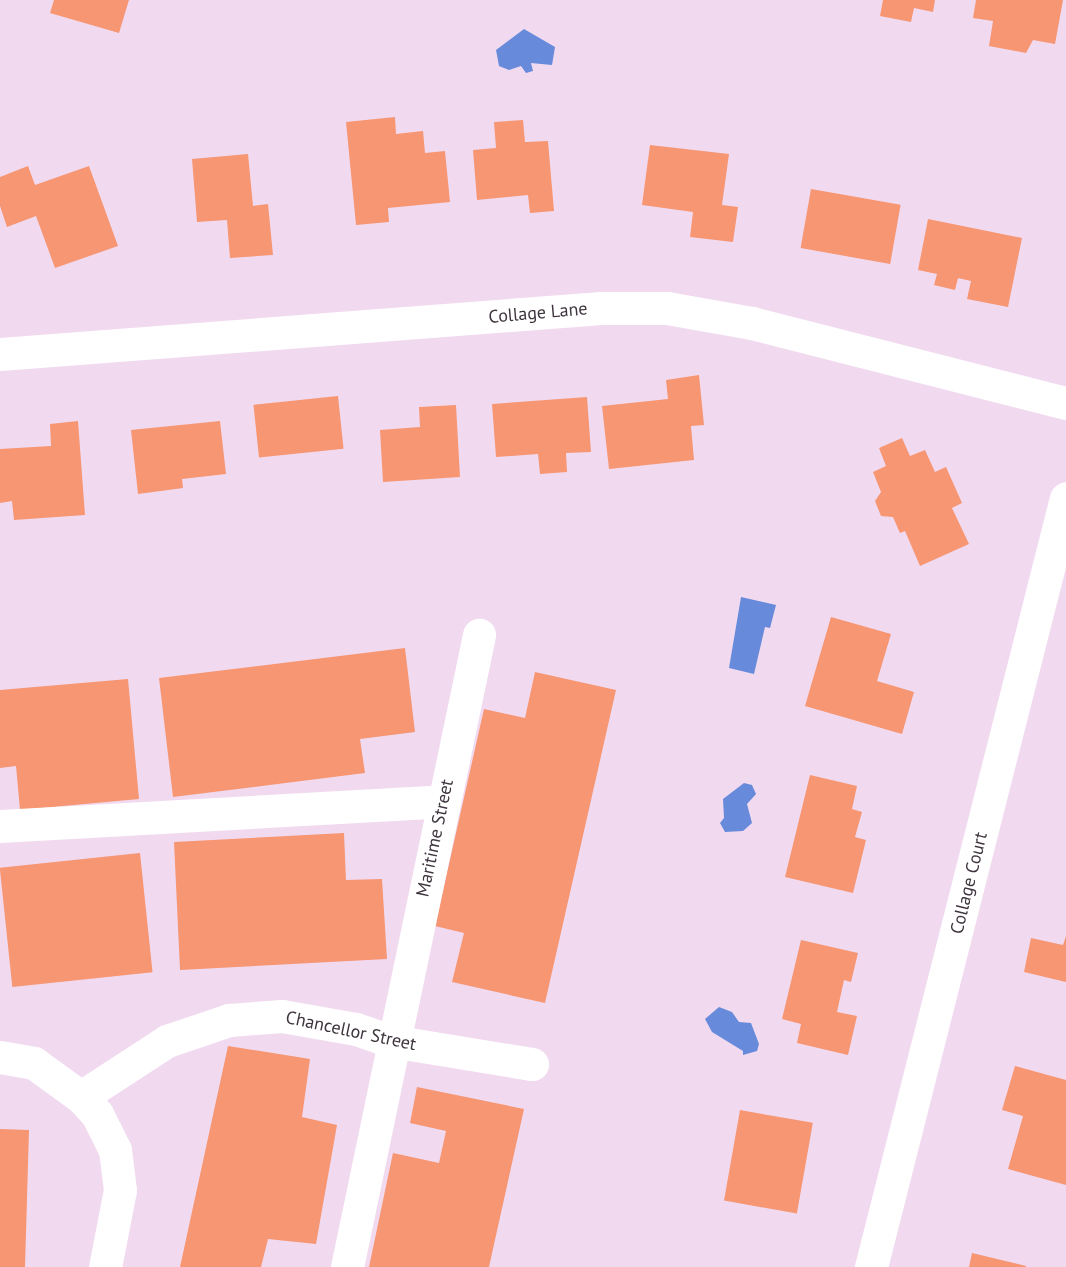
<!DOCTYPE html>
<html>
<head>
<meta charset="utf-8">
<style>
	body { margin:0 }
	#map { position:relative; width:1066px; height:1267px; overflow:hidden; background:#f1daf0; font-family:"PT Sans",sans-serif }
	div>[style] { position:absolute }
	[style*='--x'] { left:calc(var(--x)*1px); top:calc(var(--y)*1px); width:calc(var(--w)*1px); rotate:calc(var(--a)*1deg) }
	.water>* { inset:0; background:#678ada }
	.building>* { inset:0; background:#f69672; transform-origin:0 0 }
	.minor>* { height:33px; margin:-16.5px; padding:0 16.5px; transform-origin:16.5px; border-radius:16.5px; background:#fff }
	span { translate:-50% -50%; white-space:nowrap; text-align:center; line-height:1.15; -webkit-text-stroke:4.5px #fff; paint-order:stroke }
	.street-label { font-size:18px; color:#3e353e }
</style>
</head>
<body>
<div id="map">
	<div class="water">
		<div style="clip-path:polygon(524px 29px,555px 47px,552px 65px,531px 63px,533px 71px,526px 73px,521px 66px,509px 70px,499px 66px,496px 50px)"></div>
		<div style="clip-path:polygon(741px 597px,776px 605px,770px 628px,765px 627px,754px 674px,729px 668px)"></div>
		<div style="clip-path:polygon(744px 783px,752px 785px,756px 794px,747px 804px,752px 823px,743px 831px,725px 832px,720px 823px,724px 818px,723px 799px)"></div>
		<div style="clip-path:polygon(719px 1007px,732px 1012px,739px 1022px,751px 1023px,759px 1044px,757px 1051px,743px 1055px,743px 1051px,712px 1032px,705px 1019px)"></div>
	</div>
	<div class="building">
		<div style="clip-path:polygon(54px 0,129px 0,119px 33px,50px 13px)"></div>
		<div style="clip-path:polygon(883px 0,935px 0,933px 12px,914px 8px,911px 22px,880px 16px)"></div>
		<div style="clip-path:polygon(976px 0,1063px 0,1055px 44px,1033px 40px,1026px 53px,989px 46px,993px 21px,973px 18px)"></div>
		<div style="clip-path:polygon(395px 117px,396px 134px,423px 131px,425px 153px,445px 151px,450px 202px,388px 208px,389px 222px,356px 225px,346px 122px)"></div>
		<div style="clip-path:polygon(523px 120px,525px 142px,548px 141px,554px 211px,530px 213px,528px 195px,477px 200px,473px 150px,496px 148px,494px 122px)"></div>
		<div style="clip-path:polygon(650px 145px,729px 154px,722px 205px,738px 207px,733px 242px,690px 237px,693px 212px,642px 205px)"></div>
		<div style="clip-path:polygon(248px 154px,253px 206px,268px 204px,273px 255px,230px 258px,227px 220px,197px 222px,192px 159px)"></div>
		<div style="clip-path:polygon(28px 166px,35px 185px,89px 166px,118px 246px,55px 268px,36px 216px,7px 227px,0 206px,0 177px)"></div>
		<div style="left:811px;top:189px;width:91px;height:60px;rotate:10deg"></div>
		<div style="clip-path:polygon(928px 219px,1022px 238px,1008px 307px,967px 299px,971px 281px,958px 278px,955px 290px,934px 285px,937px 274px,918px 270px)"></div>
		<div style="clip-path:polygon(699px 375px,704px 425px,691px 426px,694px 460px,609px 469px,602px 406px,668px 399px,666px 380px)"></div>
		<div style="left:338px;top:396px;width:53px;height:85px;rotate:84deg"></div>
		<div style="clip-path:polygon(587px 397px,591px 452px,566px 453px,567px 472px,540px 474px,538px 454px,496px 457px,492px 404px)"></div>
		<div style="clip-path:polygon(456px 405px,460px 477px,383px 482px,380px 430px,420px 427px,419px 407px)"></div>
		<div style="clip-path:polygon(78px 421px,85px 515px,14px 520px,12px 501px,0 503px,0 449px,51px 446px,50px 424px)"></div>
		<div style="clip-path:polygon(220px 421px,226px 474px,182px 479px,183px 488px,138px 494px,131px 430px)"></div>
		<div style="clip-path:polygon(902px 438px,910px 456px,925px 450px,935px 472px,946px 467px,962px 503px,952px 508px,969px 544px,920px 566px,905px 531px,900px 533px,893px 517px,881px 516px,875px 501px,881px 492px,873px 472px,886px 466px,879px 448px)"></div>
		<div style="clip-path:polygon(831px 617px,891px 634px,877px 681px,914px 692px,902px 734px,805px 706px)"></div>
		<div style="clip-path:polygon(405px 648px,415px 732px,360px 739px,365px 773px,173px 797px,159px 678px)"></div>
		<div style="clip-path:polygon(535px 672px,616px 690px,545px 1003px,452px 982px,464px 933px,435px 926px,484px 709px,525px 718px)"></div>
		<div style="clip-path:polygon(128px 679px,139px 799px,20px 810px,16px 766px,0 768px,0 690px)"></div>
		<div style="clip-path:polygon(810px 775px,857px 786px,852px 809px,862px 812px,855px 837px,866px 840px,853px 893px,785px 877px)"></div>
		<div style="clip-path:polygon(344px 833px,346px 880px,382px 879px,387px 959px,180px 970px,174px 842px)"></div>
		<div style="left:140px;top:853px;width:120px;height:141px;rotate:84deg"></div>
		<div style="clip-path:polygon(1066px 936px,1066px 982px,1024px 972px,1031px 938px,1063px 945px)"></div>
		<div style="clip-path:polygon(801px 940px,858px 953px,851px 982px,844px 980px,837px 1012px,857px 1016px,848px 1055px,797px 1043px,801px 1024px,782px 1019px)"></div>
		<div style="clip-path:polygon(228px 1046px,310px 1059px,302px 1117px,337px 1125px,316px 1244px,268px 1239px,261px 1267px,180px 1267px)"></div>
		<div style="clip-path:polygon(1015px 1066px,1066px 1080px,1066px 1185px,1008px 1169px,1023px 1116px,1002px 1110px)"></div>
		<div style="clip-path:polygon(417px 1087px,524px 1109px,489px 1267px,369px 1267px,393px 1153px,439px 1163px,446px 1131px,410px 1123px)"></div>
		<div style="left:740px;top:1110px;width:74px;height:92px;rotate:10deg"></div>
		<div style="clip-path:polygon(0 1129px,29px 1130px,25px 1267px,0 1267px)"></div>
		<div style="clip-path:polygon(972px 1253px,1026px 1266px,1026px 1267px,969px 1267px)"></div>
	</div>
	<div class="minor">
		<div style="--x:0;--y:354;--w:603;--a:-4.38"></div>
		<div style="--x:601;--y:308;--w:66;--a:0"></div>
		<div style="--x:667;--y:308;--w:86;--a:10"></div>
		<div style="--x:752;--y:323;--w:324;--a:14.3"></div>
		<div style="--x:0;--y:826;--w:444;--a:-3.2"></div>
		<div style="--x:0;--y:1057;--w:35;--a:10"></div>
		<div style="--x:34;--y:1063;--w:58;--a:35.9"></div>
		<div style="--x:81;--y:1097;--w:23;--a:47"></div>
		<div style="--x:97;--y:1114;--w:40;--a:63.4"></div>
		<div style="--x:115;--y:1150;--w:40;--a:82.9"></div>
		<div style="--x:120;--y:1190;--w:78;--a:101"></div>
		<div style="--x:81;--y:1097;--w:103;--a:-33.1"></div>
		<div style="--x:167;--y:1041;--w:65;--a:-18.7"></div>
		<div style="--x:229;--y:1020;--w:53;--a:-4.3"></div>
		<div style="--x:282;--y:1016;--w:75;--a:10"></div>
		<div style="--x:356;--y:1029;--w:37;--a:19"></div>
		<div style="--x:391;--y:1041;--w:143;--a:9.3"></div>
		<div style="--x:347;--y:1267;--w:646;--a:-78.2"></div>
		<div style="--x:871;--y:1267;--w:793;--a:-75.77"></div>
	</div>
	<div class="street-label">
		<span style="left:538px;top:313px;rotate:-5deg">Collage Lane</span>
		<span style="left:435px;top:838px;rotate:-78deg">Maritime Street</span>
		<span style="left:969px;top:883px;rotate:-76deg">Collage Court</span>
		<span style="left:351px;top:1031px;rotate:12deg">Chancellor Street</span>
	</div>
</div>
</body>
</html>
